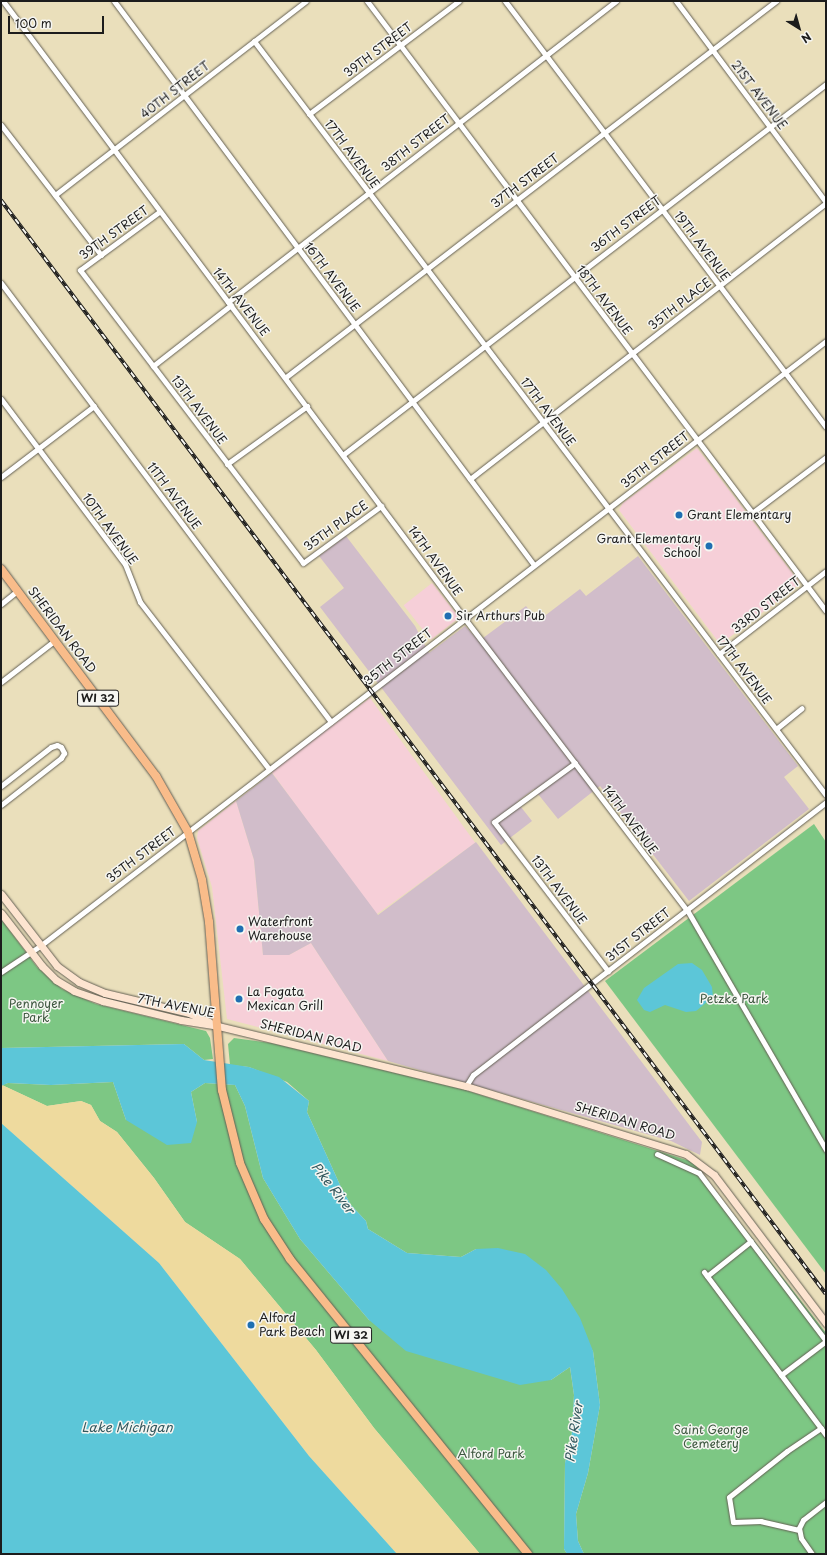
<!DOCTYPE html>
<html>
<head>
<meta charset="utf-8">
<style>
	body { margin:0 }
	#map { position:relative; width:827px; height:1555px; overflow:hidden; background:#eadfbb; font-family:"Playpen Sans",sans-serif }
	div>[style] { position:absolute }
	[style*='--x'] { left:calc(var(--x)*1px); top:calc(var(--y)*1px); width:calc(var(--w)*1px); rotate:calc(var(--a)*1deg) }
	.built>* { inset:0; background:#f6cfd8; transform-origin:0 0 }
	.industrial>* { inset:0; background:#d1bdca }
	.green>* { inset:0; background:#7dc784 }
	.sand>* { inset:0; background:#eeda9e }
	.water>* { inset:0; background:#5cc6d8 }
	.roads { filter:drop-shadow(0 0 1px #646054) drop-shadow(0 0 1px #646054) }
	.street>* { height:5px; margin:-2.5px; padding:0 2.5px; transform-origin:2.5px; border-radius:2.5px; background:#fff }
	.secondary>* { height:7px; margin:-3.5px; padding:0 3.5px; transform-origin:3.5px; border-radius:3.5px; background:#fde4d0 }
	.primary>* { height:8px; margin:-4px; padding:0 4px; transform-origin:4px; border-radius:4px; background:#f9bc8a }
	.rail>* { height:3.5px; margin-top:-1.75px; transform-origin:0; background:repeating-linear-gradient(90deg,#f6f6f2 0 6px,#1c1c1c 0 12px); box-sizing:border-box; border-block:1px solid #1c1c1c }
	.dots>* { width:11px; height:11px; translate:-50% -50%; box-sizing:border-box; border:2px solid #f6f6f2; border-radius:50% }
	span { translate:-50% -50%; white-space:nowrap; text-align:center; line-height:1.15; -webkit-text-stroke:3px #f6f6f2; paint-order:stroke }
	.shield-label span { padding:1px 3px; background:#f6f6f2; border:1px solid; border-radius:3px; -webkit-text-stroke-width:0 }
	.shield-label { font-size:11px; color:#1c1c1c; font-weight:700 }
	.street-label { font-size:12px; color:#1c1c1c }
	.poi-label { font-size:12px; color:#1c1c1c }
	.left { translate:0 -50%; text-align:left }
	.right { translate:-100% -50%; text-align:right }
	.park-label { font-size:12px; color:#3e5840 }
	.water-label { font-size:13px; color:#32585e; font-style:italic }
	.frame { position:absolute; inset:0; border:2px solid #1c1c1c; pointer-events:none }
	.north { position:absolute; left:779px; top:8px; width:40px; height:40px; -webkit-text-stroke:3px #f6f6f2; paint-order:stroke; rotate:143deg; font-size:11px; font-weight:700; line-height:16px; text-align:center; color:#1c1c1c }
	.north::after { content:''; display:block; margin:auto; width:14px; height:18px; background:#1c1c1c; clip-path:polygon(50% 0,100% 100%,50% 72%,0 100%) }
	.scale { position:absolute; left:8px; top:16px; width:96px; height:18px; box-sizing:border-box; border:2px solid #1c1c1c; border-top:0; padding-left:5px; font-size:12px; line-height:14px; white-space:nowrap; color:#1c1c1c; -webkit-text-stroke:3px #f6f6f2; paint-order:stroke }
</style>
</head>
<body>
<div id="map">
	<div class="built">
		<div style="clip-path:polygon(697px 448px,799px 582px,795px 588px,722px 643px,717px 640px,619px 510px,623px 503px)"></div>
		<div style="left:432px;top:583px;width:44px;height:36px;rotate:52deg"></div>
		<div style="left:370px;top:698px;width:179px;height:123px;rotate:54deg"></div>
		<div style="clip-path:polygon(236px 801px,254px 860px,263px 955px,289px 955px,311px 943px,388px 1061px,227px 1019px,212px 887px,197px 838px,198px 831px)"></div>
	</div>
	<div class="industrial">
		<div style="clip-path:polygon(346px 536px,415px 626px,429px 653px,465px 626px,479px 641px,526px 606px,538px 621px,580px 589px,586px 596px,638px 556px,798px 766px,784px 777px,809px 809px,689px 901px,600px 786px,558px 819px,534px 789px,517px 802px,532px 821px,501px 845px,320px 607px,344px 588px,319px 556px)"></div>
		<div style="clip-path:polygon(272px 773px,378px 915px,476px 842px,702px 1142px,700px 1155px,671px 1141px,388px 1061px,311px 943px,289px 955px,263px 955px,254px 860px,236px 801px)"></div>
	</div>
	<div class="green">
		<div style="clip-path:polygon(814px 824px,826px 842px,826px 1274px,605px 981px)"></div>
		<div style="clip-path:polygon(1px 919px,37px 967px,62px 989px,96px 1004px,206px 1031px,210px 1038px,213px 1059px,204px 1060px,184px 1044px,1px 1048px)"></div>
		<div style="clip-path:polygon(234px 1038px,271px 1043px,465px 1090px,693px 1162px,826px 1333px,826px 1554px,584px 1554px,578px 1541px,576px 1514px,588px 1473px,600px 1405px,593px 1351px,476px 1249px,461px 1257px,407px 1253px,368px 1229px,366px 1221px,351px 1205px,340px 1185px,307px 1112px,309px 1101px,287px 1082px,249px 1067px,230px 1065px,228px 1044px)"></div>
		<div style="clip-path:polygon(113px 1082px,126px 1120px,197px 1122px,191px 1092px,205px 1083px,235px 1085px,245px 1106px,263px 1178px,300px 1239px,369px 1320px,551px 1380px,570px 1367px,574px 1395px,572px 1432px,565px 1463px,564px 1549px,567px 1554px,480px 1554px,374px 1428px,316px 1350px,240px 1259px,185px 1222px,154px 1178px,117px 1132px,100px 1121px,91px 1105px,81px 1101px,47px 1106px,2px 1085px,8px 1083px,51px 1085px)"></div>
	</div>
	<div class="sand">
		<div style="clip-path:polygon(2px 1085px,47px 1106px,81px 1101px,91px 1105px,100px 1121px,117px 1132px,154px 1178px,185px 1222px,240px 1259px,316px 1350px,374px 1428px,480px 1554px,397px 1554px,309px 1456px,159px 1263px,1px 1123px)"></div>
	</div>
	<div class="water">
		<div style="clip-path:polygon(692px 963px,702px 970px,712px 987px,713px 997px,696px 1011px,686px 1012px,665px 1005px,650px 1012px,644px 1010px,637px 1000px,644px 988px,678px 964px)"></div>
		<div style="clip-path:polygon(184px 1044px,204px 1060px,249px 1067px,279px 1077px,309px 1101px,307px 1112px,340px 1185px,351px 1205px,366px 1221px,368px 1229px,407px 1253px,461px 1257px,476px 1249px,498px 1248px,525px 1254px,546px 1270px,562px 1289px,580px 1318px,593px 1351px,600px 1405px,588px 1473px,576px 1514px,578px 1541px,584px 1554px,567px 1554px,564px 1549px,565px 1463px,572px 1432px,574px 1395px,570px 1367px,551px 1380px,520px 1385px,406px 1351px,369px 1320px,300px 1239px,263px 1178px,245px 1106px,235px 1085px,205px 1083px,191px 1092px,197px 1122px,191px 1143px,167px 1145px,126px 1120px,113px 1082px,51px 1085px,8px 1083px,1px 1086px,1px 1048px)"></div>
		<div style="clip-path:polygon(1px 1123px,159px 1263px,309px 1456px,397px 1554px,1px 1554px)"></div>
	</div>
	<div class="roads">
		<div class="street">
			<div style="--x:3;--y:1;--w:772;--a:53.22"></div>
			<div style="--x:465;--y:619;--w:366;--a:52.7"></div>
			<div style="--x:687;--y:910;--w:277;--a:59.9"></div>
			<div style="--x:114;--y:1;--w:703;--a:53.33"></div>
			<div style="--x:367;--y:1;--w:763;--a:53.04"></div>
			<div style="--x:505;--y:1;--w:533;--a:53"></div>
			<div style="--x:676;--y:1;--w:251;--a:53.3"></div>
			<div style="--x:254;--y:41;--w:946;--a:52.82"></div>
			<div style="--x:309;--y:114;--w:188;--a:-37"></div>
			<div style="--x:1;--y:125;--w:164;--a:52.4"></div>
			<div style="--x:55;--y:195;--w:317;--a:-37.7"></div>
			<div style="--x:159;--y:212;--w:98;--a:143.7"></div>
			<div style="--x:80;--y:270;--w:368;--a:52.7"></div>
			<div style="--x:303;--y:563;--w:97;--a:-36.2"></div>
			<div style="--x:1;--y:283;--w:549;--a:53.07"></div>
			<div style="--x:228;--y:302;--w:491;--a:-37.8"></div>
			<div style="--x:153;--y:366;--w:99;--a:-38"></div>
			<div style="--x:286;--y:377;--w:618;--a:-37.5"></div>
			<div style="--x:1;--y:399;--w:206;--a:53.1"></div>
			<div style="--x:125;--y:564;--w:41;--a:68.5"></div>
			<div style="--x:140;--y:602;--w:211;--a:52.3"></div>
			<div style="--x:344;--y:454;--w:608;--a:-37.51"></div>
			<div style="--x:227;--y:464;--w:99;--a:-35.9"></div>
			<div style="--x:1;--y:477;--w:117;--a:-37.4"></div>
			<div style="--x:470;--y:479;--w:450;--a:-37.8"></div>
			<div style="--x:752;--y:513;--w:93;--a:-37.1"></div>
			<div style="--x:1;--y:604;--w:21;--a:-39"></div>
			<div style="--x:719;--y:654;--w:135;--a:-37.8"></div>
			<div style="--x:1;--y:682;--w:67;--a:-37.7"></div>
			<div style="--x:776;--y:729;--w:33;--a:-39"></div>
			<div style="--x:575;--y:763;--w:100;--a:143.9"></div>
			<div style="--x:494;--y:822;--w:188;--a:52.6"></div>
			<div style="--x:1;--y:786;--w:63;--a:-38"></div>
			<div style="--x:51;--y:747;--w:6;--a:-18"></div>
			<div style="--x:57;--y:745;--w:4;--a:27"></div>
			<div style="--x:61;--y:747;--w:7;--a:63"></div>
			<div style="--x:64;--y:753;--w:6;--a:121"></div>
			<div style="--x:61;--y:758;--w:76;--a:141.9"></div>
			<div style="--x:1;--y:972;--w:47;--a:-33.7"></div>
			<div style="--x:40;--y:946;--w:992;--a:-37.59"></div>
			<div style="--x:466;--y:1086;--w:13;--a:-58"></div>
			<div style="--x:473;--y:1075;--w:446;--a:-37.7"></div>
			<div style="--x:657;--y:1154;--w:46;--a:24.3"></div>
			<div style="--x:699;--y:1173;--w:211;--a:52.9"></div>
			<div style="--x:704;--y:1272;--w:204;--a:53.2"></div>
			<div style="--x:707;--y:1276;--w:56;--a:-38.5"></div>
			<div style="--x:781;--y:1375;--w:56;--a:-37.1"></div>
			<div style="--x:799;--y:1530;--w:39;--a:-167"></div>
			<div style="--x:761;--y:1521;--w:28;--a:178"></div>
			<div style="--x:733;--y:1522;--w:25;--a:-99"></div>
			<div style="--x:729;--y:1497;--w:74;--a:-38.4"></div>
			<div style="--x:787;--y:1451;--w:41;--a:-34.1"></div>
			<div style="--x:812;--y:1554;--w:19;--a:-125"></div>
			<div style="--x:801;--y:1538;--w:10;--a:-101"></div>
			<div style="--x:799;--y:1528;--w:9;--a:-63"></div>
			<div style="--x:803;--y:1520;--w:29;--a:-38"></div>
		</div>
		<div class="secondary">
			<div style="--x:1;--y:894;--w:91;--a:52.1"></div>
			<div style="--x:57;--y:966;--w:27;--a:36"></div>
			<div style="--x:79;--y:982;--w:28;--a:23"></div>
			<div style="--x:105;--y:993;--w:86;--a:13.4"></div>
			<div style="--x:189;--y:1013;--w:22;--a:24"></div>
			<div style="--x:1;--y:913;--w:67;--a:52.3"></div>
			<div style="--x:42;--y:966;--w:20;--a:45"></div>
			<div style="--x:56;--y:980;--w:21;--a:31"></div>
			<div style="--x:74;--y:991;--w:31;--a:19"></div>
			<div style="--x:103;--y:1001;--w:80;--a:13.7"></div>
			<div style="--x:181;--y:1020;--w:37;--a:9"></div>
			<div style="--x:218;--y:1026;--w:255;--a:13.6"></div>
			<div style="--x:466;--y:1086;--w:230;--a:17.2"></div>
			<div style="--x:686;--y:1154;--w:35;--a:37"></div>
			<div style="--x:714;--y:1175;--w:186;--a:52.9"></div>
		</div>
		<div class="primary">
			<div style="--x:1;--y:569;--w:259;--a:53.2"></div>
			<div style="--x:156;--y:776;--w:64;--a:60.3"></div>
			<div style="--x:188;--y:832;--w:50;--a:73.7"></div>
			<div style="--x:202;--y:880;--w:43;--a:80.5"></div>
			<div style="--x:209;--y:922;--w:169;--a:85.6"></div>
			<div style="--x:222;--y:1090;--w:75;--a:76.1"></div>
			<div style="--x:240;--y:1163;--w:61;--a:66.8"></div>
			<div style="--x:264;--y:1219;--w:48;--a:57"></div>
			<div style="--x:290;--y:1259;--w:379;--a:51.1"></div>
		</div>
	</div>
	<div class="rail">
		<div style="--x:1;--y:200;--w:1370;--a:52.98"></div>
	</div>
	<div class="dots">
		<div style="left:679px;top:515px;background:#1f6fb2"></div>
		<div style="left:709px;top:546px;background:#1f6fb2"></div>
		<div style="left:448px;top:616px;background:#1f6fb2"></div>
		<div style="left:240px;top:929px;background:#1f6fb2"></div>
		<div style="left:239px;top:999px;background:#1f6fb2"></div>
		<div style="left:251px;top:1325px;background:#1f6fb2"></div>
	</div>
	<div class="shield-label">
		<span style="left:98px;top:698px">WI 32</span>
		<span style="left:351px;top:1335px">WI 32</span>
	</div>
	<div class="street-label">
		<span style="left:378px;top:50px;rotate:-37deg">39TH STREET</span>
		<span style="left:175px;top:90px;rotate:-38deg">40TH STREET</span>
		<span style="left:759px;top:95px;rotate:53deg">21ST AVENUE</span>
		<span style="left:416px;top:143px;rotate:-38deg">38TH STREET</span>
		<span style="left:352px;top:154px;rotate:53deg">17TH AVENUE</span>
		<span style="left:525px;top:181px;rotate:-37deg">37TH STREET</span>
		<span style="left:626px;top:224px;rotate:-37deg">36TH STREET</span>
		<span style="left:114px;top:233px;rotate:-36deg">39TH STREET</span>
		<span style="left:702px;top:246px;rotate:53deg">19TH AVENUE</span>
		<span style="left:332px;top:277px;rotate:53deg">16TH AVENUE</span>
		<span style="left:604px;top:300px;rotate:53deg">18TH AVENUE</span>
		<span style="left:241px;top:302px;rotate:52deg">14TH AVENUE</span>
		<span style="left:680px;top:304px;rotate:-38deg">35TH PLACE</span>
		<span style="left:199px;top:410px;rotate:53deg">13TH AVENUE</span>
		<span style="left:548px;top:412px;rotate:53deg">17TH AVENUE</span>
		<span style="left:655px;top:460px;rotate:-38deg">35TH STREET</span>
		<span style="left:174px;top:496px;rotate:53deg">11TH AVENUE</span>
		<span style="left:336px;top:526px;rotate:-36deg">35TH PLACE</span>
		<span style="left:110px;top:529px;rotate:54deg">10TH AVENUE</span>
		<span style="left:435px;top:561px;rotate:54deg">14TH AVENUE</span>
		<span style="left:766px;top:605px;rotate:-38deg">33RD STREET</span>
		<span style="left:62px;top:630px;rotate:53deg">SHERIDAN ROAD</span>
		<span style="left:398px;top:657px;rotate:-38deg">35TH STREET</span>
		<span style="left:744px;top:670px;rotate:53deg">17TH AVENUE</span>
		<span style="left:630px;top:820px;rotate:53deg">14TH AVENUE</span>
		<span style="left:141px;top:855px;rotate:-37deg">35TH STREET</span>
		<span style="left:559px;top:890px;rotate:53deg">13TH AVENUE</span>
		<span style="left:638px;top:935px;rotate:-38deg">31ST STREET</span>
		<span style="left:176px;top:1006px;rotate:11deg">7TH AVENUE</span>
		<span style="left:311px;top:1036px;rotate:14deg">SHERIDAN ROAD</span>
		<span style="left:625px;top:1121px;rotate:17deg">SHERIDAN ROAD</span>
	</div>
	<div class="poi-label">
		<span class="left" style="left:687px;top:515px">Grant Elementary</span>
		<span class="right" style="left:701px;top:546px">Grant Elementary<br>School</span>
		<span class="left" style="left:456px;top:616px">Sir Arthurs Pub</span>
		<span class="left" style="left:248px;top:929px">Waterfront<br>Warehouse</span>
		<span class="left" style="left:247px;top:999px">La Fogata<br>Mexican Grill</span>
		<span class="left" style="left:259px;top:1325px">Alford<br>Park Beach</span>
	</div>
	<div class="park-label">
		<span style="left:734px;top:999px">Petzke Park</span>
		<span style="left:36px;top:1011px">Pennoyer<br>Park</span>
		<span style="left:711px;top:1437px">Saint George<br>Cemetery</span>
		<span style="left:491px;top:1454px">Alford Park</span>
	</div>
	<div class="water-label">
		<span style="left:333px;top:1188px;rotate:52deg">Pike River</span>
		<span style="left:127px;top:1427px">Lake Michigan</span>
		<span style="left:574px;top:1432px;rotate:-82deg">Pike River</span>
	</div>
	<div class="frame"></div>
	<div class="north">N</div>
	<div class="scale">100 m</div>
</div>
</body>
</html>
